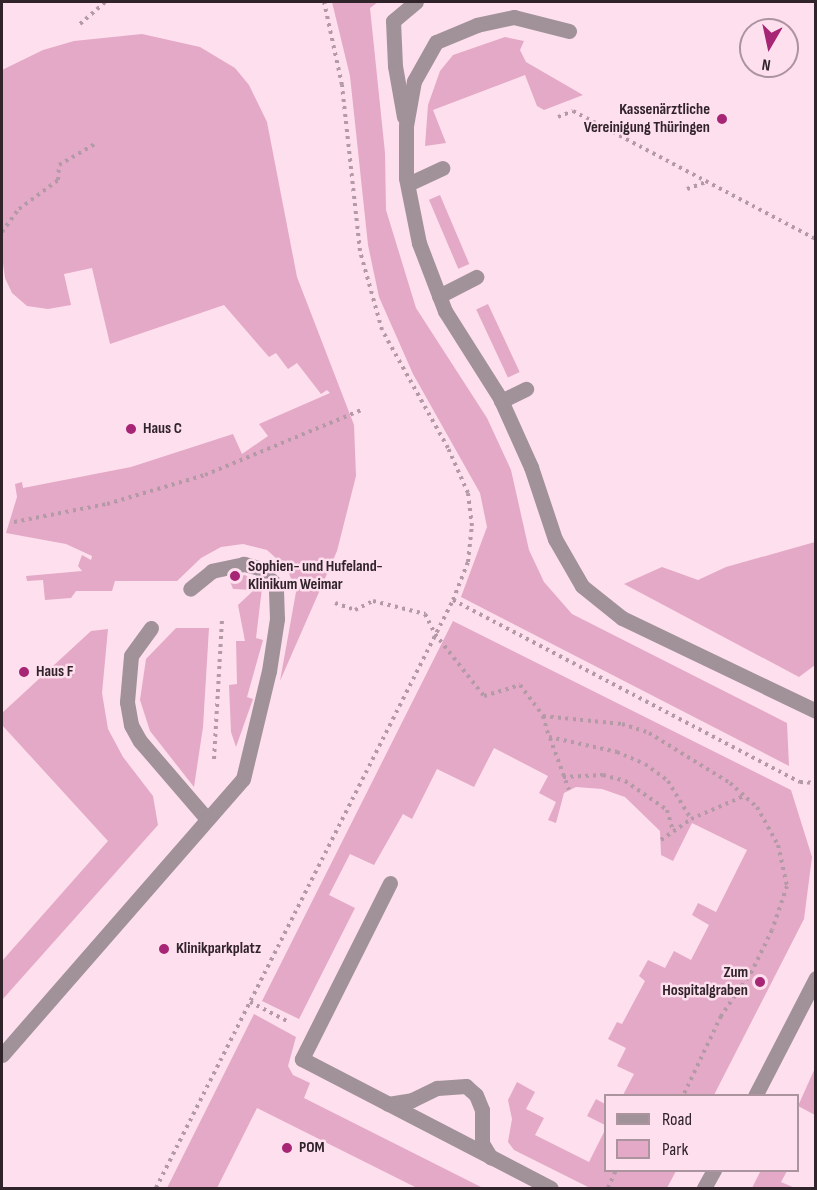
<!DOCTYPE html>
<html>
<head>
<meta charset="utf-8">
<style>
	body { margin:0 }
	#map { position:relative; width:817px; height:1190px; overflow:hidden; background:#fedfee; font-family:"Sofia Sans Condensed",sans-serif }
	div>[style] { position:absolute }
	[style*='--x'] { left:calc(var(--x)*1px); top:calc(var(--y)*1px); width:calc(var(--w)*1px); rotate:calc(var(--a)*1deg) }
	.green>* { inset:0; background:#e4a9c6; transform-origin:0 0 }
	.path>* { height:4px; margin-top:-2px; transform-origin:0; background:repeating-linear-gradient(90deg,#b39aa6 0 3px,transparent 0 7.5px) }
	.lane>* { height:15px; margin:-7.5px; padding:0 7.5px; transform-origin:7.5px; border-radius:7.5px; background:#a19198 }
	.street>* { height:15px; margin:-7.5px; padding:0 7.5px; transform-origin:7.5px; border-radius:7.5px; background:#a19198 }
	.dots>* { width:16px; height:16px; translate:-50% -50%; box-sizing:border-box; border:3px solid #fedfee; border-radius:50% }
	span { translate:-50% -50%; white-space:nowrap; text-align:center; line-height:1.15; -webkit-text-stroke:5px #fedfee; paint-order:stroke }
	.poi-label { font-size:16px; color:#302329; font-weight:700 }
	.right { translate:-100% -50%; text-align:right }
	.left { translate:0 -50%; text-align:left }
	.frame { position:absolute; inset:0; border:3px solid #302329; pointer-events:none }
	.legend { position:absolute; left:604px; top:1094px; width:195px; height:78px; box-sizing:border-box; background:#fedfee; border:2px solid #ac949f; margin:0; padding:8px 10px; list-style:none; font-size:18px; color:#302329 }
	.legend li { display:flex; align-items:center; gap:12px; height:30px }
	.legend b { width:30px; border:2px solid #ac949f }
	.north { position:absolute; left:739px; top:18px; width:60px; height:60px; box-sizing:border-box; background:#fedfee; border:2px solid #ac949f; border-radius:50%; rotate:189deg; font-size:16px; font-weight:700; line-height:24px; text-align:center; color:#302329 }
	.north::after { content:''; display:block; margin:auto; width:21px; height:27px; background:#a62574; clip-path:polygon(50% 0,100% 100%,50% 72%,0 100%) }
</style>
</head>
<body>
<div id="map">
	<div class="green">
		<div style="clip-path:polygon(332px 2px,378px 2px,370px 8px,385px 153px,386px 210px,416px 308px,487px 418px,511px 470px,529px 550px,544px 582px,572px 614px,787px 723px,789px 766px,461px 597px,487px 527px,480px 493px,413px 374px,379px 297px,368px 245px,350px 76px)"></div>
		<div style="clip-path:polygon(142px 34px,200px 47px,235px 68px,249px 85px,267px 122px,297px 277px,354px 425px,356px 476px,337px 551px,280px 681px,296px 592px,287px 568px,267px 550px,243px 544px,221px 547px,201px 558px,177px 581px,115px 581px,112px 591px,76px 591px,71px 598px,45px 600px,43px 580px,27px 581px,26px 576px,82px 571px,78px 566px,82px 555px,91px 560px,92px 556px,66px 544px,6px 533px,17px 497px,15px 484px,22px 482px,23px 488px,131px 467px,233px 434px,242px 454px,268px 436px,259px 424px,330px 393px,327px 390px,321px 394px,297px 363px,288px 369px,276px 353px,269px 357px,224px 305px,110px 344px,92px 268px,64px 274px,71px 305px,48px 309px,27px 306px,12px 293px,5px 278px,2px 256px,2px 70px,43px 50px,74px 41px)"></div>
		<div style="clip-path:polygon(505px 37px,524px 41px,520px 50px,526px 62px,583px 95px,544px 110px,537px 106px,525px 75px,433px 110px,446px 143px,425px 146px,428px 105px,440px 71px,453px 55px)"></div>
		<div style="left:440px;top:195px;width:75px;height:12px;rotate:67deg"></div>
		<div style="left:488px;top:304px;width:75px;height:13px;rotate:65deg"></div>
		<div style="clip-path:polygon(815px 542px,815px 665px,799px 677px,624px 584px,662px 567px,698px 580px,726px 567px)"></div>
		<div style="clip-path:polygon(245px 575px,262px 588px,256px 638px,263px 640px,247px 697px,253px 699px,236px 747px,231px 732px,229px 685px,237px 684px,236px 641px,245px 641px,238px 605px,254px 590px,233px 589px,229px 579px)"></div>
		<div style="clip-path:polygon(453px 621px,791px 790px,812px 857px,804px 919px,714px 1095px,623px 1095px,634px 1074px,617px 1066px,626px 1048px,608px 1039px,617px 1022px,622px 1024px,645px 981px,639px 976px,648px 960px,665px 968px,674px 951px,691px 960px,709px 925px,692px 915px,698px 903px,716px 912px,747px 850px,692px 823px,673px 861px,661px 855px,660px 831px,625px 797px,602px 789px,576px 787px,564px 793px,556px 823px,548px 820px,556px 802px,539px 793px,548px 776px,494px 748px,474px 787px,437px 769px,412px 819px,403px 814px,374px 865px,350px 854px,329px 895px,355px 908px,299px 1019px,262px 1001px)"></div>
		<div style="clip-path:polygon(176px 628px,209px 628px,203px 727px,194px 787px,150px 731px,140px 700px,146px 659px)"></div>
		<div style="clip-path:polygon(108px 629px,102px 693px,108px 729px,123px 757px,153px 796px,158px 825px,2px 1000px,2px 961px,108px 841px,2px 725px,2px 713px,91px 631px)"></div>
		<div style="clip-path:polygon(254px 1014px,296px 1037px,288px 1066px,293px 1075px,310px 1083px,304px 1098px,483px 1188px,417px 1188px,257px 1108px,217px 1188px,167px 1188px)"></div>
		<div style="clip-path:polygon(815px 1068px,815px 1115px,798px 1106px)"></div>
		<div style="clip-path:polygon(517px 1082px,535px 1092px,526px 1109px,544px 1118px,535px 1135px,589px 1162px,605px 1130px,606px 1170px,676px 1171px,667px 1188px,590px 1188px,514px 1150px,508px 1142px,512px 1119px,508px 1100px)"></div>
		<div style="clip-path:polygon(596px 1099px,605px 1104px,605px 1125px,587px 1116px)"></div>
		<div style="clip-path:polygon(761px 1170px,787px 1171px,781px 1182px,795px 1188px,752px 1188px)"></div>
	</div>
	<div class="path">
		<div style="--x:80;--y:24;--w:33;--a:-41"></div>
		<div style="--x:558;--y:117;--w:16;--a:-22"></div>
		<div style="--x:573;--y:111;--w:275;--a:27.8"></div>
		<div style="--x:687;--y:189;--w:20;--a:-20"></div>
		<div style="--x:2;--y:232;--w:29;--a:-54"></div>
		<div style="--x:19;--y:209;--w:49;--a:-36.6"></div>
		<div style="--x:58;--y:180;--w:15;--a:-86"></div>
		<div style="--x:59;--y:165;--w:42;--a:-30.3"></div>
		<div style="--x:14;--y:522;--w:95;--a:-11"></div>
		<div style="--x:107;--y:504;--w:102;--a:-16.5"></div>
		<div style="--x:205;--y:475;--w:169;--a:-22.6"></div>
		<div style="--x:453;--y:600;--w:392;--a:27.7"></div>
		<div style="--x:800;--y:782;--w:16;--a:4"></div>
		<div style="--x:335;--y:603;--w:21;--a:19"></div>
		<div style="--x:355;--y:610;--w:20;--a:-27"></div>
		<div style="--x:373;--y:601;--w:54;--a:14"></div>
		<div style="--x:425;--y:614;--w:22;--a:63"></div>
		<div style="--x:435;--y:634;--w:79;--a:51.7"></div>
		<div style="--x:484;--y:696;--w:38;--a:-17"></div>
		<div style="--x:520;--y:685;--w:39;--a:53"></div>
		<div style="--x:543;--y:716;--w:22;--a:74"></div>
		<div style="--x:549;--y:737;--w:70;--a:12.4"></div>
		<div style="--x:617;--y:752;--w:30;--a:23"></div>
		<div style="--x:645;--y:764;--w:29;--a:36"></div>
		<div style="--x:668;--y:781;--w:44;--a:58.8"></div>
		<div style="--x:691;--y:819;--w:58;--a:-23.5"></div>
		<div style="--x:543;--y:716;--w:79;--a:5.8"></div>
		<div style="--x:622;--y:724;--w:28;--a:18"></div>
		<div style="--x:649;--y:733;--w:95;--a:31.7"></div>
		<div style="--x:730;--y:783;--w:36;--a:42"></div>
		<div style="--x:757;--y:807;--w:43;--a:61.1"></div>
		<div style="--x:778;--y:845;--w:42;--a:77.6"></div>
		<div style="--x:787;--y:886;--w:46;--a:108.8"></div>
		<div style="--x:772;--y:930;--w:46;--a:116"></div>
		<div style="--x:752;--y:971;--w:55;--a:124.6"></div>
		<div style="--x:721;--y:1016;--w:89;--a:115.4"></div>
		<div style="--x:550;--y:738;--w:55;--a:69.9"></div>
		<div style="--x:214;--y:759;--w:140;--a:-86.7"></div>
		<div style="--x:563;--y:777;--w:40;--a:-2.9"></div>
		<div style="--x:603;--y:775;--w:23;--a:15"></div>
		<div style="--x:625;--y:781;--w:51;--a:34.6"></div>
		<div style="--x:667;--y:810;--w:22;--a:74"></div>
		<div style="--x:661;--y:840;--w:37;--a:-35"></div>
		<div style="--x:250;--y:1002;--w:42;--a:27.2"></div>
		<div style="--x:156;--y:1188;--w:659;--a:-63.2"></div>
		<div style="--x:453;--y:600;--w:41;--a:-68.5"></div>
		<div style="--x:468;--y:562;--w:36;--a:-84"></div>
		<div style="--x:472;--y:526;--w:33;--a:-97"></div>
		<div style="--x:468;--y:493;--w:49;--a:-114"></div>
		<div style="--x:448;--y:448;--w:135;--a:-119.2"></div>
		<div style="--x:382;--y:330;--w:82;--a:-105.6"></div>
		<div style="--x:360;--y:251;--w:167;--a:-96.2"></div>
		<div style="--x:342;--y:85;--w:85;--a:-102.2"></div>
		<div style="--x:608;--y:1188;--w:20;--a:-66"></div>
	</div>
	<div class="lane">
		<div style="--x:569;--y:31;--w:57;--a:-165.7"></div>
		<div style="--x:514;--y:17;--w:38;--a:168"></div>
		<div style="--x:477;--y:25;--w:44;--a:157.5"></div>
		<div style="--x:436;--y:42;--w:45;--a:119.4"></div>
		<div style="--x:414;--y:81;--w:46;--a:100.1"></div>
		<div style="--x:406;--y:126;--w:52;--a:90"></div>
		<div style="--x:406;--y:178;--w:66;--a:78.7"></div>
		<div style="--x:419;--y:243;--w:73;--a:69.1"></div>
		<div style="--x:445;--y:311;--w:103;--a:57.7"></div>
		<div style="--x:500;--y:398;--w:76;--a:65.8"></div>
		<div style="--x:531;--y:467;--w:76;--a:71.6"></div>
		<div style="--x:555;--y:539;--w:54;--a:60.1"></div>
		<div style="--x:582;--y:586;--w:51;--a:38.7"></div>
		<div style="--x:622;--y:618;--w:215;--a:25.6"></div>
		<div style="--x:404;--y:117;--w:52;--a:-100"></div>
		<div style="--x:395;--y:66;--w:45;--a:-92.5"></div>
		<div style="--x:393;--y:21;--w:30;--a:-40"></div>
		<div style="--x:408;--y:184;--w:38;--a:-25"></div>
		<div style="--x:439;--y:296;--w:42;--a:-27.2"></div>
		<div style="--x:501;--y:401;--w:28;--a:-26"></div>
		<div style="--x:151;--y:628;--w:34;--a:126"></div>
		<div style="--x:131;--y:656;--w:46;--a:95"></div>
		<div style="--x:127;--y:702;--w:23;--a:80"></div>
		<div style="--x:131;--y:725;--w:18;--a:61"></div>
		<div style="--x:140;--y:741;--w:103;--a:49.3"></div>
		<div style="--x:390;--y:883;--w:197;--a:116.6"></div>
		<div style="--x:302;--y:1059;--w:280;--a:27.4"></div>
		<div style="--x:2;--y:1055;--w:366;--a:-48.9"></div>
		<div style="--x:243;--y:779;--w:111;--a:-76.5"></div>
		<div style="--x:269;--y:671;--w:53;--a:-81.3"></div>
		<div style="--x:277;--y:619;--w:34;--a:-92"></div>
		<div style="--x:276;--y:585;--w:24;--a:-135"></div>
		<div style="--x:259;--y:568;--w:16;--a:-165"></div>
		<div style="--x:244;--y:564;--w:33;--a:168"></div>
		<div style="--x:212;--y:571;--w:28;--a:141"></div>
		<div style="--x:388;--y:1104;--w:24;--a:-9"></div>
		<div style="--x:412;--y:1100;--w:28;--a:-26"></div>
		<div style="--x:437;--y:1088;--w:29;--a:-4"></div>
		<div style="--x:466;--y:1086;--w:13;--a:42"></div>
		<div style="--x:476;--y:1095;--w:16;--a:68"></div>
		<div style="--x:482;--y:1110;--w:33;--a:90"></div>
		<div style="--x:482;--y:1143;--w:17;--a:59"></div>
	</div>
	<div class="street">
		<div style="--x:755;--y:1096;--w:133;--a:-62.7"></div>
		<div style="--x:704;--y:1188;--w:21;--a:-61"></div>
	</div>
	<div class="dots">
		<div style="left:722px;top:119px;background:#a62574"></div>
		<div style="left:131px;top:429px;background:#a62574"></div>
		<div style="left:235px;top:576px;background:#a62574"></div>
		<div style="left:24px;top:672px;background:#a62574"></div>
		<div style="left:164px;top:949px;background:#a62574"></div>
		<div style="left:760px;top:982px;background:#a62574"></div>
		<div style="left:287px;top:1148px;background:#a62574"></div>
	</div>
	<div class="poi-label">
		<span class="right" style="left:710px;top:119px">Kassenärztliche<br>Vereinigung Thüringen</span>
		<span class="left" style="left:143px;top:429px">Haus C</span>
		<span class="left" style="left:248px;top:576px">Sophien- und Hufeland-<br>Klinikum Weimar</span>
		<span class="left" style="left:36px;top:672px">Haus F</span>
		<span class="left" style="left:176px;top:949px">Klinikparkplatz</span>
		<span class="right" style="left:748px;top:982px">Zum<br>Hospitalgraben</span>
		<span class="left" style="left:299px;top:1148px">POM</span>
	</div>
	<div class="frame"></div>
	<ul class="legend">
	<li><b style="height:8px;background:#a19198"></b>Road</li>
	<li><b style="height:16px;background:#e4a9c6"></b>Park</li>
	</ul>
	<div class="north">N</div>
</div>
</body>
</html>
